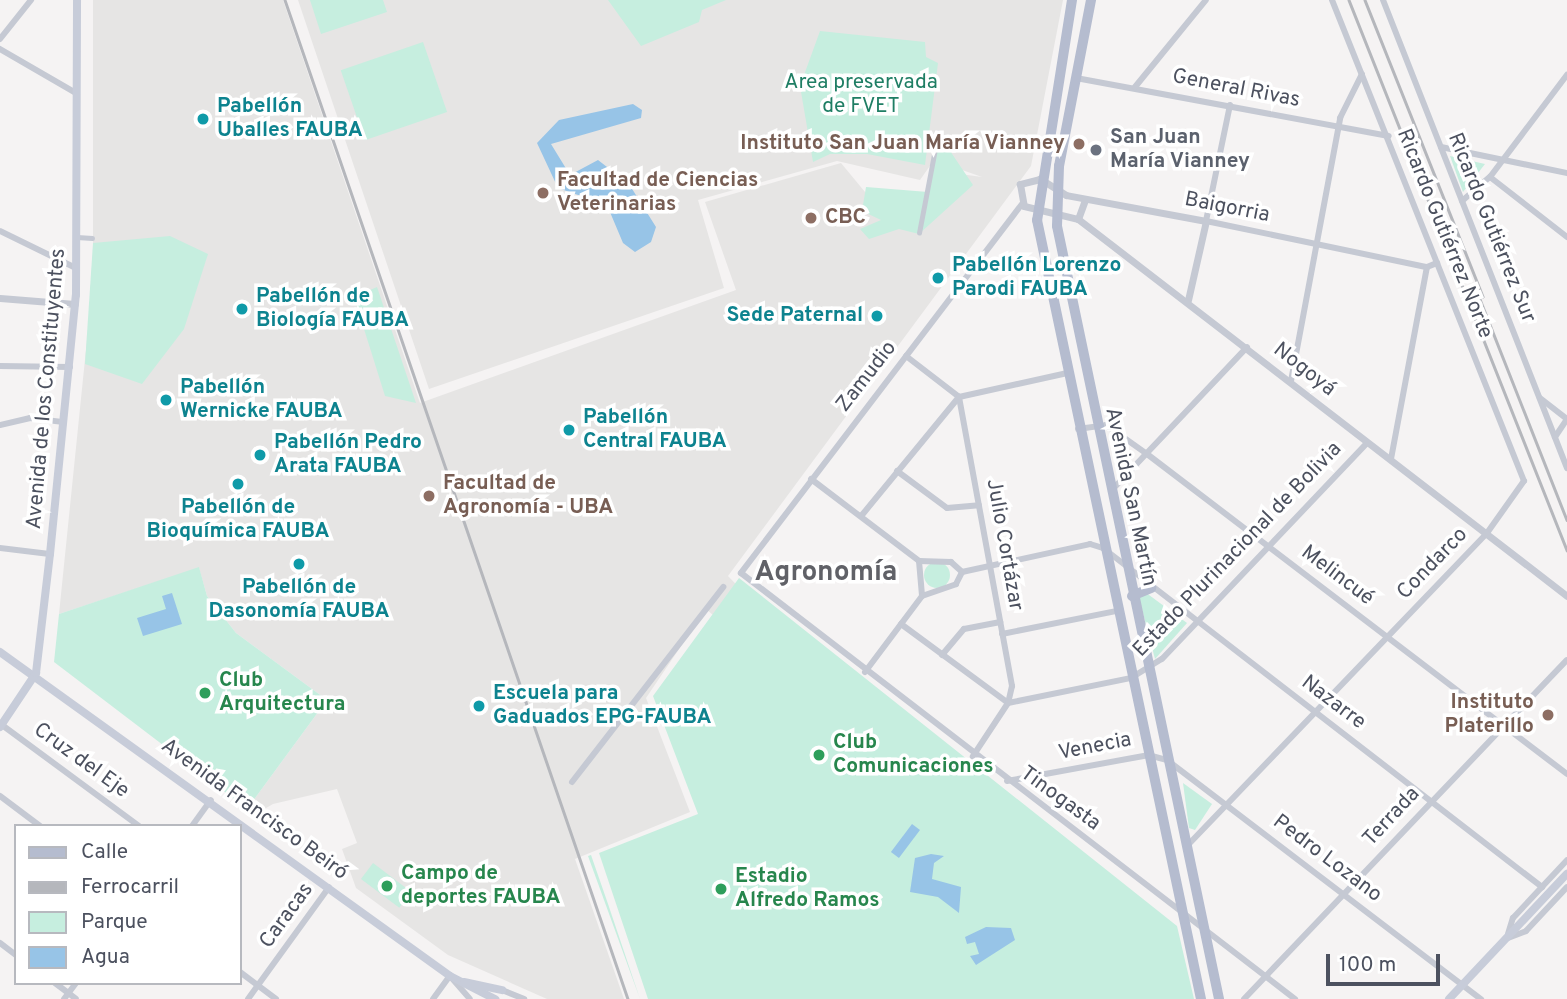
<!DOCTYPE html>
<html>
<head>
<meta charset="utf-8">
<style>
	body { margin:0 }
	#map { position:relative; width:1567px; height:999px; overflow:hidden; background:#f5f3f3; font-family:Overpass,sans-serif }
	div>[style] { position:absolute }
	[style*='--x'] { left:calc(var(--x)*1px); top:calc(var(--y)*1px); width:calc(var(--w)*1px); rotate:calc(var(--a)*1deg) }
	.education>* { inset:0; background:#e6e5e4 }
	.green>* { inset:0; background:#c6eedf; transform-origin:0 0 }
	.round { border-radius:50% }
	.water>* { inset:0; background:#97c4e7; transform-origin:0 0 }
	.pedestrian>* { height:4.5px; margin:-2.25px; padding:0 2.25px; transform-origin:2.25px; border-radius:2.25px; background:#c5c9d3 }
	.minor>* { height:6px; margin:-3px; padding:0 3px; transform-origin:3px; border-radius:3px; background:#c5c9d3 }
	.tertiary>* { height:7px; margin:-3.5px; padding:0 3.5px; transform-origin:3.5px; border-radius:3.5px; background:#c5c9d3 }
	.secondary>* { height:8px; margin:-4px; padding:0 4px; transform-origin:4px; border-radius:4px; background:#c7ccd9 }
	.primary>* { height:10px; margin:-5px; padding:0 5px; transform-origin:5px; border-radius:5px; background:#b5bccf }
	.rail>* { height:2.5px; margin:-1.25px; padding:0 1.25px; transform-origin:1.25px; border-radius:1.25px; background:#b5b7bc }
	.dots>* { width:19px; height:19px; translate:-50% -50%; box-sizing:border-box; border:4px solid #fff; border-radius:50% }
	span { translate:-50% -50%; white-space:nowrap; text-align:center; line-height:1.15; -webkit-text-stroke:7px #fff; paint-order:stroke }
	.park-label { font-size:21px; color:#1f7e64 }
	.street-label { font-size:21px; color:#4c515f }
	.culture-label { font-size:21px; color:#0d838f; font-weight:700 }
	.left { translate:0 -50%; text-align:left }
	.right { translate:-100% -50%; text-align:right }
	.worship-label { font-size:21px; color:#5b616d; font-weight:700 }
	.education-label { font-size:21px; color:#785e54; font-weight:700 }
	.leisure-label { font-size:21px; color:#27864d; font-weight:700 }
	.district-label { font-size:28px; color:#606167; font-weight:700 }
	.legend { position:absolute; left:14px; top:824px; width:228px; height:161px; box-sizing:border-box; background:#fff; border:2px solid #b7b9bf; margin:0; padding:9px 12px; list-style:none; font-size:21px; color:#4c515f }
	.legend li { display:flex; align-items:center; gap:14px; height:35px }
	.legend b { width:35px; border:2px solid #b7b9bf }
	.scale { position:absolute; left:1326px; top:954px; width:114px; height:32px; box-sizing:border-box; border:4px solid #4c515f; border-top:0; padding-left:9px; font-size:21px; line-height:24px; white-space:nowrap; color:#4c515f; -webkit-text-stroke:5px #fff; paint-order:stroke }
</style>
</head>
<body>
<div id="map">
	<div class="education">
		<div style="clip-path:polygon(93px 0,283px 0,420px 403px,736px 290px,705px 202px,841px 163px,894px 227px,960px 174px,982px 177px,934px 160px,920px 180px,837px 161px,698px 200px,724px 288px,429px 389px,298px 0,1063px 0,1031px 166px,728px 576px,758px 607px,735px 634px,706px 609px,646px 698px,690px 812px,575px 859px,624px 999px,547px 999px,448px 955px,356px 888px,342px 849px,357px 843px,337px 789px,273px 804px,254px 815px,247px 809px,327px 700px,236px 633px,207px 596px,199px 568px,59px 614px,93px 281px)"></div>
	</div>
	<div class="green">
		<div style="clip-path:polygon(310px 0,383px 0,387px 12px,321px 34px)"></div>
		<div style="clip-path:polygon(608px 0,726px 0,702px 10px,699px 22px,641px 46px)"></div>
		<div style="clip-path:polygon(820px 31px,925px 42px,926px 57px,938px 63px,925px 165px,867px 154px,830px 154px,813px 162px,800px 86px)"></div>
		<div style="left:423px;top:42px;width:74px;height:87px;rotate:71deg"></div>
		<div style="clip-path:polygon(938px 133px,973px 185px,919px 234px,899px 229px,869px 239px,860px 229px,881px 220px,862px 211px,866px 187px,928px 192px)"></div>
		<div style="clip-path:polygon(1450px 156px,1485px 164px,1463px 192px)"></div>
		<div style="clip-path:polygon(170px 236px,208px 254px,184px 329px,142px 384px,85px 364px,93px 243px)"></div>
		<div style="clip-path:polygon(377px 287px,416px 403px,385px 396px,354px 297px)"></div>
		<div class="round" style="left:924px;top:562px;width:26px;height:26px"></div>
		<div style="clip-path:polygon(199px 567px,207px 596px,236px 633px,327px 700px,247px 809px,54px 662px,59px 614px)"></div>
		<div style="clip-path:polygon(739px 578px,1177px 926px,1194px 999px,648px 999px,599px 853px,698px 814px,653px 696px)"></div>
		<div style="clip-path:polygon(1145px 592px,1187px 623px,1155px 659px,1138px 594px)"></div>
		<div style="clip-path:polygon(1183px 783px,1212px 804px,1195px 830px,1189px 828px)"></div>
		<div style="clip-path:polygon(591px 855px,607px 901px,640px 999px,588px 856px)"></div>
		<div style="left:373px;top:863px;width:48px;height:20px;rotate:37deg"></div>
	</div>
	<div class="water">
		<div style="clip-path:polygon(633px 104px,642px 110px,641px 118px,551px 144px,570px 175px,598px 160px,629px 184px,656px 227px,651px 242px,635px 252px,623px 243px,607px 205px,558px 188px,537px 143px,559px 120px)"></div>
		<div style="clip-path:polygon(172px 593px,182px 624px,143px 636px,137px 618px,166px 609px,162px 596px)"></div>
		<div style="left:912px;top:824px;width:10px;height:35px;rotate:37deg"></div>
		<div style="clip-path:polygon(931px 854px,944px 856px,934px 863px,932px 879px,961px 887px,959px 913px,938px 897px,910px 892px,915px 858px)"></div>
		<div style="clip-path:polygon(986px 927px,1011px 928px,1015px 940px,976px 965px,970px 956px,979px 954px,975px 942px,967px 944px,965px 937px)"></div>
	</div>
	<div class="pedestrian">
		<div style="--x:919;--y:233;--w:102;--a:-79.2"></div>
		<div style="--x:77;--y:237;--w:15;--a:4"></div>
	</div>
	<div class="minor">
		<div style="--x:1383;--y:0;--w:503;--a:68.54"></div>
		<div style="--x:0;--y:39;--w:50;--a:-51.5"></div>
		<div style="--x:0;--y:49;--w:88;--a:30.1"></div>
		<div style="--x:1076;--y:78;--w:318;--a:10.5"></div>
		<div style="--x:1135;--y:87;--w:112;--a:-50.8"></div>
		<div style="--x:1230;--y:105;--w:118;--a:101.7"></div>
		<div style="--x:1206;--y:221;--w:226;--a:11.8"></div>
		<div style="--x:1427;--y:267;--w:11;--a:-22"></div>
		<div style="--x:1441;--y:147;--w:129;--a:11.7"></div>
		<div style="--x:1490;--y:177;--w:128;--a:-53"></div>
		<div style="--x:1490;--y:177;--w:98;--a:37.9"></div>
		<div style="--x:1462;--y:201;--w:37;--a:-41"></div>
		<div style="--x:1022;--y:204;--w:464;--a:127.3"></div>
		<div style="--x:741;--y:573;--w:699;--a:37.56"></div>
		<div style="--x:0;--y:231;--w:85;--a:26"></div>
		<div style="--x:906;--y:356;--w:67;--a:37.7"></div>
		<div style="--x:959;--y:397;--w:294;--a:79.6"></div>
		<div style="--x:1012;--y:686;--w:17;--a:103"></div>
		<div style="--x:1008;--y:703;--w:64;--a:123.4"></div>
		<div style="--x:0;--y:366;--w:70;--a:0.8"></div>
		<div style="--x:1291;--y:381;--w:268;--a:-79.4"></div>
		<div style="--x:1340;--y:118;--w:49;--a:-63.4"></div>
		<div style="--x:1540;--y:398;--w:34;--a:38"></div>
		<div style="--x:0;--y:425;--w:31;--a:-13"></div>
		<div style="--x:30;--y:418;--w:34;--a:7"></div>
		<div style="--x:1078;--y:429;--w:28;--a:-8"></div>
		<div style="--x:1106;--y:425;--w:50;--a:35.3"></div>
		<div style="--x:1147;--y:454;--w:528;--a:37.3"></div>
		<div style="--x:1555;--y:437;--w:22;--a:-56"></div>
		<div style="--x:1391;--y:459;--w:195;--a:-79.4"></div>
		<div style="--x:897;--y:471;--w:62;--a:36.5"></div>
		<div style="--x:947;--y:508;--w:32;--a:-5"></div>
		<div style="--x:811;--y:479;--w:136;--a:37.2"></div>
		<div style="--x:1111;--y:491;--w:198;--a:-46.6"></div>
		<div style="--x:862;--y:515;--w:153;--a:-50.6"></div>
		<div style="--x:959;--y:397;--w:111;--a:-12.5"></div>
		<div style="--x:0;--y:548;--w:50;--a:6.8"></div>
		<div style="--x:919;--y:561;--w:32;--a:2"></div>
		<div style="--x:951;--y:562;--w:15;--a:42"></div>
		<div style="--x:919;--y:561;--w:35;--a:85"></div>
		<div style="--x:901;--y:624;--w:133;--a:36.4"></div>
		<div style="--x:1008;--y:703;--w:126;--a:-11.5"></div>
		<div style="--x:1131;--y:678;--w:36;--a:-32"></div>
		<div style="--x:1162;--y:659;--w:298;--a:-46.5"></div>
		<div style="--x:1002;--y:634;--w:116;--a:-11.4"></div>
		<div style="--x:942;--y:655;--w:34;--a:-50"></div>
		<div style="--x:964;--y:629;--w:37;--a:-11"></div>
		<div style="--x:865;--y:672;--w:95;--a:-53.1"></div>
		<div style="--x:922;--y:596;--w:36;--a:-19"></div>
		<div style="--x:956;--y:584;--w:13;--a:-63"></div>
		<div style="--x:962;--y:572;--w:131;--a:-12.3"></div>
		<div style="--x:1090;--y:544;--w:14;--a:17"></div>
		<div style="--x:1103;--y:548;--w:555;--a:37.68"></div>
		<div style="--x:2;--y:725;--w:170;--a:36.4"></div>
		<div style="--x:1007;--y:781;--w:143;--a:-10.4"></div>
		<div style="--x:1148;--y:755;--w:20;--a:15"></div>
		<div style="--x:1167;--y:760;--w:395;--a:37.3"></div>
		<div style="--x:572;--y:782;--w:247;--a:-52.2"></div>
		<div style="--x:0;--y:796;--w:50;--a:36.9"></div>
		<div style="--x:192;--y:826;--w:32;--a:-54"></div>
		<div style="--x:1186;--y:847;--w:435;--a:-46.2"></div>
		<div style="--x:1487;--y:533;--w:64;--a:-54.6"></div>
		<div style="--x:1524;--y:481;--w:518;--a:-111.76"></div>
		<div style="--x:1508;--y:934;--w:17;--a:-73"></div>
		<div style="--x:1513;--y:918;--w:79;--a:-47"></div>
		<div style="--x:1508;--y:938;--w:19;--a:-21"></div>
		<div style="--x:1526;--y:931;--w:60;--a:-47"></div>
		<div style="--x:0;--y:943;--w:20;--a:37"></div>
		<div style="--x:240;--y:972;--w:45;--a:36.9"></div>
		<div style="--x:55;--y:983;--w:26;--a:37"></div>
		<div style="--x:502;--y:990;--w:24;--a:22"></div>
		<div style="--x:64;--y:999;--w:20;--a:-53"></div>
		<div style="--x:248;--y:999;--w:138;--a:-54.1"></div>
		<div style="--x:433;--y:999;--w:29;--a:-54"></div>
		<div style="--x:450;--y:976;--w:30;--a:49"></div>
		<div style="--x:1244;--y:999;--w:468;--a:-46.4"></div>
	</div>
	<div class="tertiary">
		<div style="--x:1078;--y:219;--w:20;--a:-70"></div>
		<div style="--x:0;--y:298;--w:75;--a:4.6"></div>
		<div style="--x:1188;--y:300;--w:81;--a:-77.2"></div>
		<div style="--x:1206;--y:221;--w:142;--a:-169.5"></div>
		<div style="--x:1066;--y:195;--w:31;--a:-148"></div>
		<div style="--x:1040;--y:179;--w:21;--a:166"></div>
		<div style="--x:1020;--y:184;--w:22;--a:80"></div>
		<div style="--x:1024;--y:206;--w:56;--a:13.5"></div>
		<div style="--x:1078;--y:219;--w:617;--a:37.63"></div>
	</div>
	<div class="secondary">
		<div style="--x:0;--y:652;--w:555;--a:35.75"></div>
		<div style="--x:450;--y:976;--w:51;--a:27.1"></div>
		<div style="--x:0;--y:727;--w:65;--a:-56.3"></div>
		<div style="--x:36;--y:673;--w:120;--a:-83.3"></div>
		<div style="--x:50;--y:554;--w:260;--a:-84.3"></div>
		<div style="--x:76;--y:295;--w:295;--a:-89.8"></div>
		<div style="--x:464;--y:982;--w:39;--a:12"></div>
		<div style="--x:1449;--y:999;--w:172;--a:-46.7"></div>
	</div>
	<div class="primary">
		<div style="--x:1072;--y:0;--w:223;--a:99"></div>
		<div style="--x:1037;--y:220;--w:796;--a:78.11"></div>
		<div style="--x:1091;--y:0;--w:169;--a:100.9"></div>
		<div style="--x:1059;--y:166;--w:60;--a:91.9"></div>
		<div style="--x:1057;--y:226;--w:790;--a:78.16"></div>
		<div style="--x:1132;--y:596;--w:21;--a:-23"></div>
	</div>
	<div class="rail">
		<div style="--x:285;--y:0;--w:1056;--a:71.05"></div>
		<div style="--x:1349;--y:0;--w:592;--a:68.38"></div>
		<div style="--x:1365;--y:0;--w:319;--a:68.3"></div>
		<div style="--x:1476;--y:289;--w:248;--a:68.5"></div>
	</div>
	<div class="dots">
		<div style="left:203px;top:119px;background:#0f9aa8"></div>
		<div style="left:1079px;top:144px;background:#8d6e63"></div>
		<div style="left:1096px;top:150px;background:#6b7280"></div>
		<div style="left:543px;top:193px;background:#8d6e63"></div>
		<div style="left:811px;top:218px;background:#8d6e63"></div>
		<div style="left:938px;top:278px;background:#0f9aa8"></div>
		<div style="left:242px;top:309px;background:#0f9aa8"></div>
		<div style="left:877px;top:316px;background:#0f9aa8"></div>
		<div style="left:166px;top:400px;background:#0f9aa8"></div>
		<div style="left:569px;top:430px;background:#0f9aa8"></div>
		<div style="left:260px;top:455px;background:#0f9aa8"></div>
		<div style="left:238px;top:484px;background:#0f9aa8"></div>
		<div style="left:429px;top:496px;background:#8d6e63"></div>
		<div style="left:299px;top:564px;background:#0f9aa8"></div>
		<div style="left:205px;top:693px;background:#2e9e5b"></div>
		<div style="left:479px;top:706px;background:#0f9aa8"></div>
		<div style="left:1548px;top:715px;background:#8d6e63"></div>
		<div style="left:819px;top:755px;background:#2e9e5b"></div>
		<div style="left:387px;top:886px;background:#2e9e5b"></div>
		<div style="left:721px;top:889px;background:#2e9e5b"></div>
	</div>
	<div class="park-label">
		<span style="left:861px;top:95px">Area preservada<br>de FVET</span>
	</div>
	<div class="street-label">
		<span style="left:1236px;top:89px;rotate:11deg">General Rivas</span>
		<span style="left:1227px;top:208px;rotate:11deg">Baigorria</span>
		<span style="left:1491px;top:228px;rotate:68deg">Ricardo Gutiérrez Sur</span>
		<span style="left:1444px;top:234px;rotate:68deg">Ricardo Gutiérrez Norte</span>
		<span style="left:1304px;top:370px;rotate:38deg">Nogoyá</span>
		<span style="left:867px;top:377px;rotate:-52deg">Zamudio</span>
		<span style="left:47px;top:389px;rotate:-85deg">Avenida de los Constituyentes</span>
		<span style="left:1130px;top:497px;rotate:78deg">Avenida San Martín</span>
		<span style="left:1004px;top:545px;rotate:80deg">Julio Cortázar</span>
		<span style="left:1238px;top:550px;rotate:-46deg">Estado Plurinacional de Bolivia</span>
		<span style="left:1433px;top:564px;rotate:-46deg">Condarco</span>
		<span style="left:1337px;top:576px;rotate:37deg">Melincué</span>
		<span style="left:1333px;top:703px;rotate:37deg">Nazarre</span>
		<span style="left:1095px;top:747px;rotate:-11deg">Venecia</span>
		<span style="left:81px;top:761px;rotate:36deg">Cruz del Eje</span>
		<span style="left:1060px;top:799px;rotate:36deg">Tinogasta</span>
		<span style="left:254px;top:810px;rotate:36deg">Avenida Francisco Beiró</span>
		<span style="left:1392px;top:817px;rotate:-47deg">Terrada</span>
		<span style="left:1327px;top:859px;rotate:37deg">Pedro Lozano</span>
		<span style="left:287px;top:916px;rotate:-54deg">Caracas</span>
	</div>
	<div class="culture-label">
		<span class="left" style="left:217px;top:119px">Pabellón<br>Uballes FAUBA</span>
		<span class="left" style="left:952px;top:278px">Pabellón Lorenzo<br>Parodi FAUBA</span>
		<span class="left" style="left:256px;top:309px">Pabellón de<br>Biología FAUBA</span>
		<span class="right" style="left:863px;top:316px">Sede Paternal</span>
		<span class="left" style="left:180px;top:400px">Pabellón<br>Wernicke FAUBA</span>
		<span class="left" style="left:583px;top:430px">Pabellón<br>Central FAUBA</span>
		<span class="left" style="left:274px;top:455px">Pabellón Pedro<br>Arata FAUBA</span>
		<span style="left:238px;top:520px">Pabellón de<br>Bioquímica FAUBA</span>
		<span style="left:299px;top:600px">Pabellón de<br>Dasonomía FAUBA</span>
		<span class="left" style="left:493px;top:706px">Escuela para<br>Gaduados EPG-FAUBA</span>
	</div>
	<div class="worship-label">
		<span class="left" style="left:1110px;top:150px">San Juan<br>María Vianney</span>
	</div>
	<div class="education-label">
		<span class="right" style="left:1065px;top:144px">Instituto San Juan María Vianney</span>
		<span class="left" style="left:557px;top:193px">Facultad de Ciencias<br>Veterinarias</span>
		<span class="left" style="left:825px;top:218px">CBC</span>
		<span class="left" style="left:443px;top:496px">Facultad de<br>Agronomía - UBA</span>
		<span class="right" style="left:1534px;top:715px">Instituto<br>Platerillo</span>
	</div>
	<div class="leisure-label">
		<span class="left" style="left:219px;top:693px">Club<br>Arquitectura</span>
		<span class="left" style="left:833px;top:755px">Club<br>Comunicaciones</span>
		<span class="left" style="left:401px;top:886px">Campo de<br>deportes FAUBA</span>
		<span class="left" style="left:735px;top:889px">Estadio<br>Alfredo Ramos</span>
	</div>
	<div class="district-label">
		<span style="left:826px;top:573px">Agronomía</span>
	</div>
	<ul class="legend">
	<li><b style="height:9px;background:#b5bccf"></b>Calle</li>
	<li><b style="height:9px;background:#b5b7bc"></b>Ferrocarril</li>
	<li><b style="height:19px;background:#c6eedf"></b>Parque</li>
	<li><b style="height:19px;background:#97c4e7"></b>Agua</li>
	</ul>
	<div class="scale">100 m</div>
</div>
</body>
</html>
